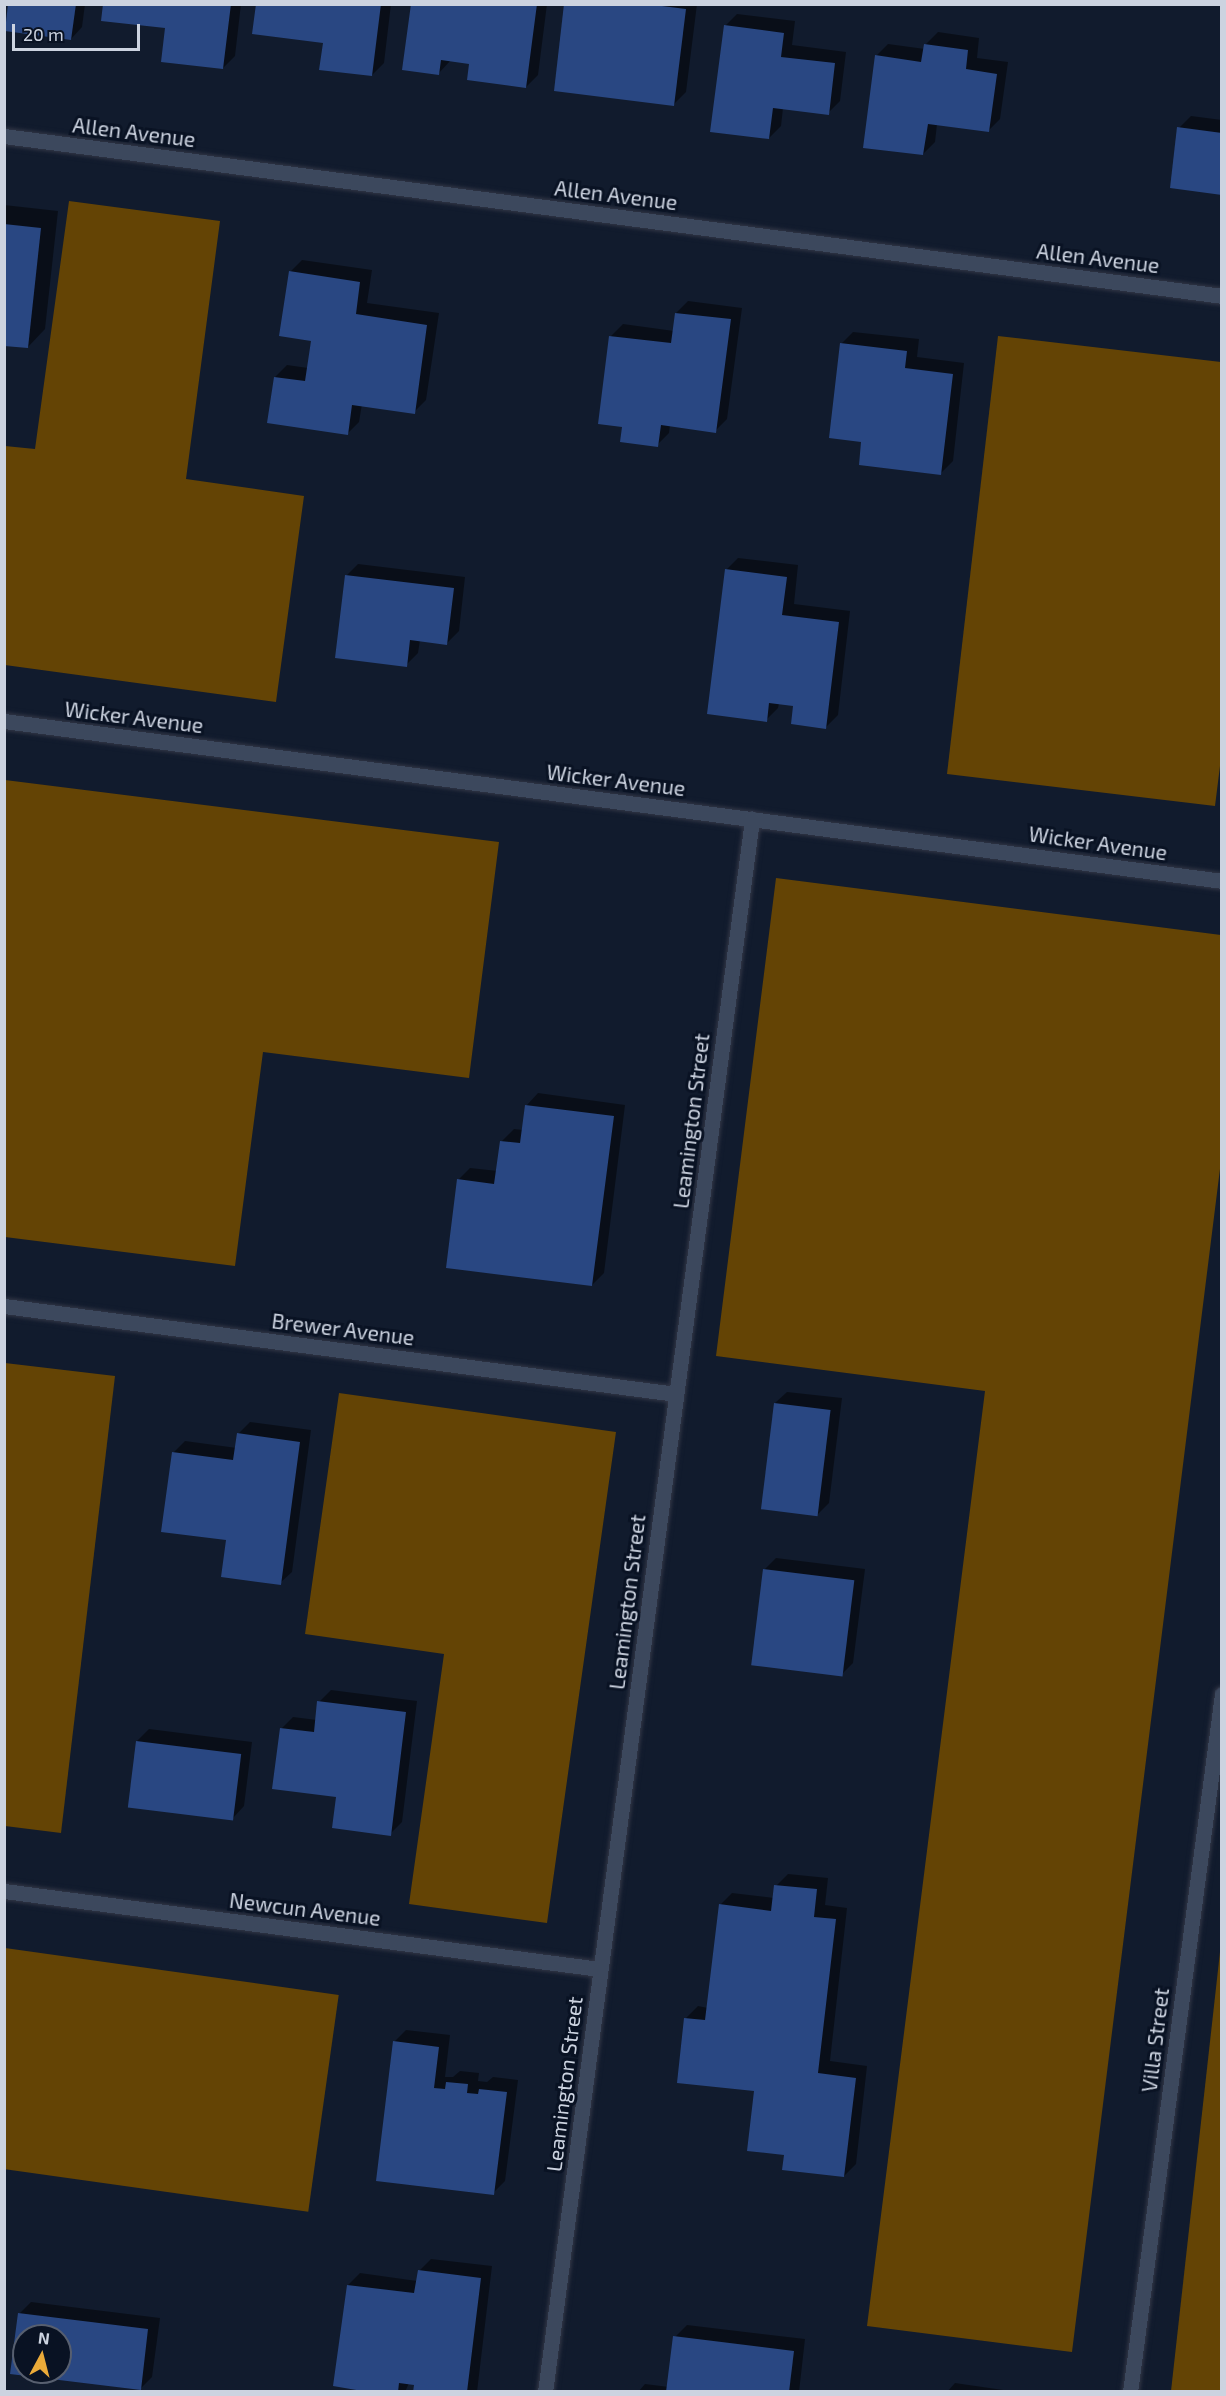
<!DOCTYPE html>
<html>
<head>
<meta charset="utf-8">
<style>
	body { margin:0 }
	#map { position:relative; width:1226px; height:2396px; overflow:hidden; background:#111b2d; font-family:"Exo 2",sans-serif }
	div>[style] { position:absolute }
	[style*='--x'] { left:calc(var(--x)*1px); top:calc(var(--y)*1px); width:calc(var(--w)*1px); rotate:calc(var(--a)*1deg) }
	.forest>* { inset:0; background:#644405; transform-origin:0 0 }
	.shadow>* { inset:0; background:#0007 }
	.building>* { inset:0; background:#294782; transform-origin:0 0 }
	.roads { filter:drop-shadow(0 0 2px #323646) drop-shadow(0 0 2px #323646) }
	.minor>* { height:15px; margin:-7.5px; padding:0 7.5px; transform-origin:7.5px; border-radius:7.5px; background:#3c485d }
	span { translate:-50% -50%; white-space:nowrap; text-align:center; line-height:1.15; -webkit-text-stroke:6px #091223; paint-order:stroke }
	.street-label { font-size:21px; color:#ccd3e0 }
	.frame { position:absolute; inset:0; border:6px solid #ccd3e0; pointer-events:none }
	.north { position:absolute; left:12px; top:2324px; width:60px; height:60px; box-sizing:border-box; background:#091223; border:2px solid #575f6f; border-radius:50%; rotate:7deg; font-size:16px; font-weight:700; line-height:24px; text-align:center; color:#ccd3e0 }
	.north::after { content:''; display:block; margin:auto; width:21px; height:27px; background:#ebaa39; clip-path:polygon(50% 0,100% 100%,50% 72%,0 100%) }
	.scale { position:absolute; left:12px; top:24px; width:128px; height:27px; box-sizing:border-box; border:3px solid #ccd3e0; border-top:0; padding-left:8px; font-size:18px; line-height:21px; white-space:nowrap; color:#ccd3e0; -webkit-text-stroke:4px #091223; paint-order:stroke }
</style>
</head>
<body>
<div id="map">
	<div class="forest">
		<div style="clip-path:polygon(69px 201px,220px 221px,186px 479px,304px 496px,276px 702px,5px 665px,5px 446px,35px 449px)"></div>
		<div style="clip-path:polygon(998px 336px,1221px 362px,1222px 750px,1215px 806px,947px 774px)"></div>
		<div style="clip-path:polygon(5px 780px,499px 842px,469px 1078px,263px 1052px,235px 1266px,5px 1237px)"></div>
		<div style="clip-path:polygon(776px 878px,1221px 935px,1221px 1161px,1072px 2352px,867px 2326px,985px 1391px,716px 1356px)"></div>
		<div style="clip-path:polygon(5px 1363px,115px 1376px,61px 1833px,5px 1826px)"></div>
		<div style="clip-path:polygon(339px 1393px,616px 1432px,547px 1923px,409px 1904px,444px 1654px,305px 1634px)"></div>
		<div style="clip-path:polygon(1221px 1943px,1221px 2391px,1171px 2391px)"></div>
		<div style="left:5px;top:1948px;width:337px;height:219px;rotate:8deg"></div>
	</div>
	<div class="shadow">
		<div style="clip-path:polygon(9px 4px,85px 4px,82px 27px,71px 39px)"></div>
		<div style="clip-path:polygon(105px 4px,241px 4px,235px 56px,223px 68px,167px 27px)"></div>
		<div style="clip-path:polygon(257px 4px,391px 4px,384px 63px,372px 75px,324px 41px)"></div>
		<div style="clip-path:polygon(412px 4px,547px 4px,538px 75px,526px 87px,471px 62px,451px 60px,438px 74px)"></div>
		<div style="clip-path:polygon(566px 4px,697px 4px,686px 92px,674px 104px)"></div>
		<div style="clip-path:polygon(737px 14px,795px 21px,792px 45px,846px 52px,840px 101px,828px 113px,783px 108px,781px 126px,769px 138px,725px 26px)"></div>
		<div style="clip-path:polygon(938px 32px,979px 38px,977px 58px,1008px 62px,1000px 119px,988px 131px,937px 124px,935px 142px,923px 154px,876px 56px,888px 44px,925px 49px,926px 44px)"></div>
		<div style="clip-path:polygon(1191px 116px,1222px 120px,1222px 193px,1179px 128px)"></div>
		<div style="clip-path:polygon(4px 205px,58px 211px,45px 329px,28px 347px,4px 344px)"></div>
		<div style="clip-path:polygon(302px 260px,372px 270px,367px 303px,439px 313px,426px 400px,414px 412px,362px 404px,359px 422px,347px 434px,275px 377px,287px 365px,308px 368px,312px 339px,290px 272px)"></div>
		<div style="clip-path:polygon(688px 301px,742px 308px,727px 419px,715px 431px,670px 425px,669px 433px,657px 445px,623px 426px,611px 336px,623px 324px,674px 331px,676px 313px)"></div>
		<div style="clip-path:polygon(853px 332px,919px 339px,917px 357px,964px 363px,953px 461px,941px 473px,863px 440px,841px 344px)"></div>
		<div style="clip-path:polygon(738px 558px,798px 565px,794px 604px,850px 611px,838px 715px,826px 727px,795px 705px,779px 703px,778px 708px,766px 720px,726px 570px)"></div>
		<div style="clip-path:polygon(358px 564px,465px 577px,459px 631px,447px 643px,420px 640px,418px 653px,406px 665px,346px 576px)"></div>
		<div style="clip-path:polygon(538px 1093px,625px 1105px,604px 1273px,592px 1285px,458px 1180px,470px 1168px,498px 1171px,502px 1141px,514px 1129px,523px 1130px,527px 1105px)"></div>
		<div style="clip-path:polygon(787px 1392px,842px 1398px,829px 1503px,817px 1515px,775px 1403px)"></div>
		<div style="clip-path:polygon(250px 1422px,311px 1430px,292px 1572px,280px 1583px,227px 1539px,173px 1453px,185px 1441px,237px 1448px,238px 1434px)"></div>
		<div style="clip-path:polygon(776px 1558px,865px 1569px,853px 1663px,841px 1675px,764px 1570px)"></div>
		<div style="clip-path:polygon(331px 1690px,417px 1701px,402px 1822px,390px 1834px,338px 1796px,281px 1729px,293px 1717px,317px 1720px,319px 1702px)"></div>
		<div style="clip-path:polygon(149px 1729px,252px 1742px,244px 1806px,233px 1818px,137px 1741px)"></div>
		<div style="clip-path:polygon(788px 1874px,828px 1878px,825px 1905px,847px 1908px,830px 2061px,867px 2066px,856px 2164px,844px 2176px,785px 2154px,756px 2090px,686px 2018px,698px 2006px,708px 2008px,720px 1905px,732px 1893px,774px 1898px,776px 1886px)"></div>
		<div style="clip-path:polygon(406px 2030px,450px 2035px,445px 2077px,453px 2077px,460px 2071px,479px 2073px,478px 2081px,487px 2082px,493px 2077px,518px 2080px,505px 2181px,493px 2193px,394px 2042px)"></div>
		<div style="clip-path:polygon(431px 2259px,492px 2266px,477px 2392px,415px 2392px,416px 2384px,409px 2383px,405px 2392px,370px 2392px,348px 2285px,360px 2273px,417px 2281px,419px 2271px)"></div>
		<div style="clip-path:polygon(evenodd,31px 2302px,160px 2318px,152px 2377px,140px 2389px,12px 2373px,19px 2314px,31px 2302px,24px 2336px,60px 2336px,60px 2372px,24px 2372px,24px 2336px)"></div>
		<div style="clip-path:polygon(687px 2325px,805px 2339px,799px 2392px,638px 2392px,645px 2384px,669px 2387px,675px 2337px)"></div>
		<div style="clip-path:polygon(955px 2383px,1017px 2392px,947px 2392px)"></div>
	</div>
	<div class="building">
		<div style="clip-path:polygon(8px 4px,76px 4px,71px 40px,5px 31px)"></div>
		<div style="clip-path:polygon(103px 4px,231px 4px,223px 69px,161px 62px,165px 28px,101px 21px)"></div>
		<div style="clip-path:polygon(256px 4px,381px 4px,372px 76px,319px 70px,323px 43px,252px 34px)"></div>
		<div style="clip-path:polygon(411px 4px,537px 4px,526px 88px,467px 80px,469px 64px,441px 60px,439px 75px,402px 70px)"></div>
		<div style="clip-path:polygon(564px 4px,646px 4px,686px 9px,674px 106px,554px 91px)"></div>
		<div style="clip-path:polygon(724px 25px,784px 33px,781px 57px,835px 63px,829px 115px,773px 108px,769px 139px,710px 132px)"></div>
		<div style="clip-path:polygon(924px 44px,968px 50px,966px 69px,997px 74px,989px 132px,928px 124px,923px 155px,863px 148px,875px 55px,921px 62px)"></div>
		<div style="clip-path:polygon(1177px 127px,1222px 133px,1222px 195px,1170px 188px)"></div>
		<div style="clip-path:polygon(4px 224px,41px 228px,28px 348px,4px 346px)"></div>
		<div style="clip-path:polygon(289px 271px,360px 282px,356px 314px,427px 325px,415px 414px,352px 405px,348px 435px,267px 423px,274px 377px,305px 381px,311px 341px,279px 336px)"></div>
		<div style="clip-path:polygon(675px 313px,731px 319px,716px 433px,661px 425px,658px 447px,620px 442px,622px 427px,598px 424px,609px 336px,671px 343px)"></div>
		<div style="clip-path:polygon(840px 343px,907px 351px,905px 368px,953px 374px,941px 475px,859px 465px,861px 442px,829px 438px)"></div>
		<div style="clip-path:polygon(725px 569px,787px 577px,782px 615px,839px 622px,826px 729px,791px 724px,793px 706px,769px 703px,767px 722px,707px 714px)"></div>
		<div style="clip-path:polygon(345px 575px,454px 588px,447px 645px,410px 640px,407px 667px,335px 658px)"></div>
		<div style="clip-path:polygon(525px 1105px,614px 1116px,592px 1286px,446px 1268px,457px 1179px,494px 1184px,500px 1141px,520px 1143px)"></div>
		<div style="left:774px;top:1403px;width:57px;height:107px;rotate:7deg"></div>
		<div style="clip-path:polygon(237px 1433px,300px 1442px,281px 1585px,221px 1577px,226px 1540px,161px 1532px,172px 1452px,233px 1460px)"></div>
		<div style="left:763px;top:1569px;width:92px;height:97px;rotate:7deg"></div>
		<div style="clip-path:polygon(317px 1701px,406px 1712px,391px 1836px,332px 1828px,336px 1797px,272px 1789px,280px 1728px,314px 1732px)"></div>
		<div style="left:136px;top:1741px;width:106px;height:67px;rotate:7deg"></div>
		<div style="clip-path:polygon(774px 1885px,817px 1889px,814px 1917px,836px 1919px,818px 2073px,856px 2078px,844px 2177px,782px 2170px,784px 2155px,747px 2151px,754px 2091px,677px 2083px,684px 2018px,705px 2020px,719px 1904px,771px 1911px)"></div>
		<div style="clip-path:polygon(393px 2041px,439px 2047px,434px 2088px,445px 2089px,446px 2082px,468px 2084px,467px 2093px,478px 2094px,479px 2089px,507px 2092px,494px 2195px,376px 2181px)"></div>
		<div style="clip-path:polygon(418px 2270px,481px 2278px,467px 2392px,413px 2392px,414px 2385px,399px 2383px,398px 2392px,368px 2392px,333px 2386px,347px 2285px,414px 2293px)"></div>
		<div style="clip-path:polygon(evenodd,18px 2313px,148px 2329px,141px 2390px,10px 2374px,18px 2313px,24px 2336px,60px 2336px,60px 2372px,24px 2372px,24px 2336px)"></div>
		<div style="clip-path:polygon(673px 2336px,794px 2351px,789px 2392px,666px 2392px)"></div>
	</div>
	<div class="roads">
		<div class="minor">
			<div style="--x:4;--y:136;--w:1228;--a:7.48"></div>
			<div style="--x:4;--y:721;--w:1228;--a:7.48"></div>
			<div style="--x:4;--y:1306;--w:678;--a:7.46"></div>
			<div style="--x:4;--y:1891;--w:601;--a:7.46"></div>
			<div style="--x:545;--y:2392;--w:1587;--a:-82.5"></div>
			<div style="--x:1130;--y:2392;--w:704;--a:-82.49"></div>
		</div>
	</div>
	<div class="street-label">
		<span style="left:134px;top:132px;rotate:7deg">Allen Avenue</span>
		<span style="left:616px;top:195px;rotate:7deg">Allen Avenue</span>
		<span style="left:1098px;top:258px;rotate:7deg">Allen Avenue</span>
		<span style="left:134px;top:717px;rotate:7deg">Wicker Avenue</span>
		<span style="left:616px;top:780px;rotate:7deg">Wicker Avenue</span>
		<span style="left:1098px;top:843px;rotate:8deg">Wicker Avenue</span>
		<span style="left:691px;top:1121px;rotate:-83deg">Leamington Street</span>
		<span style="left:343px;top:1329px;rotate:7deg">Brewer Avenue</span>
		<span style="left:627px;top:1602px;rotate:-83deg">Leamington Street</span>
		<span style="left:305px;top:1909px;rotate:7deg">Newcun Avenue</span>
		<span style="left:1155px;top:2040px;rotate:-83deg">Villa Street</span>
		<span style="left:564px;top:2084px;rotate:-83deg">Leamington Street</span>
	</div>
	<div class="frame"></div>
	<div class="north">N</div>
	<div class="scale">20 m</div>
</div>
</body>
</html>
